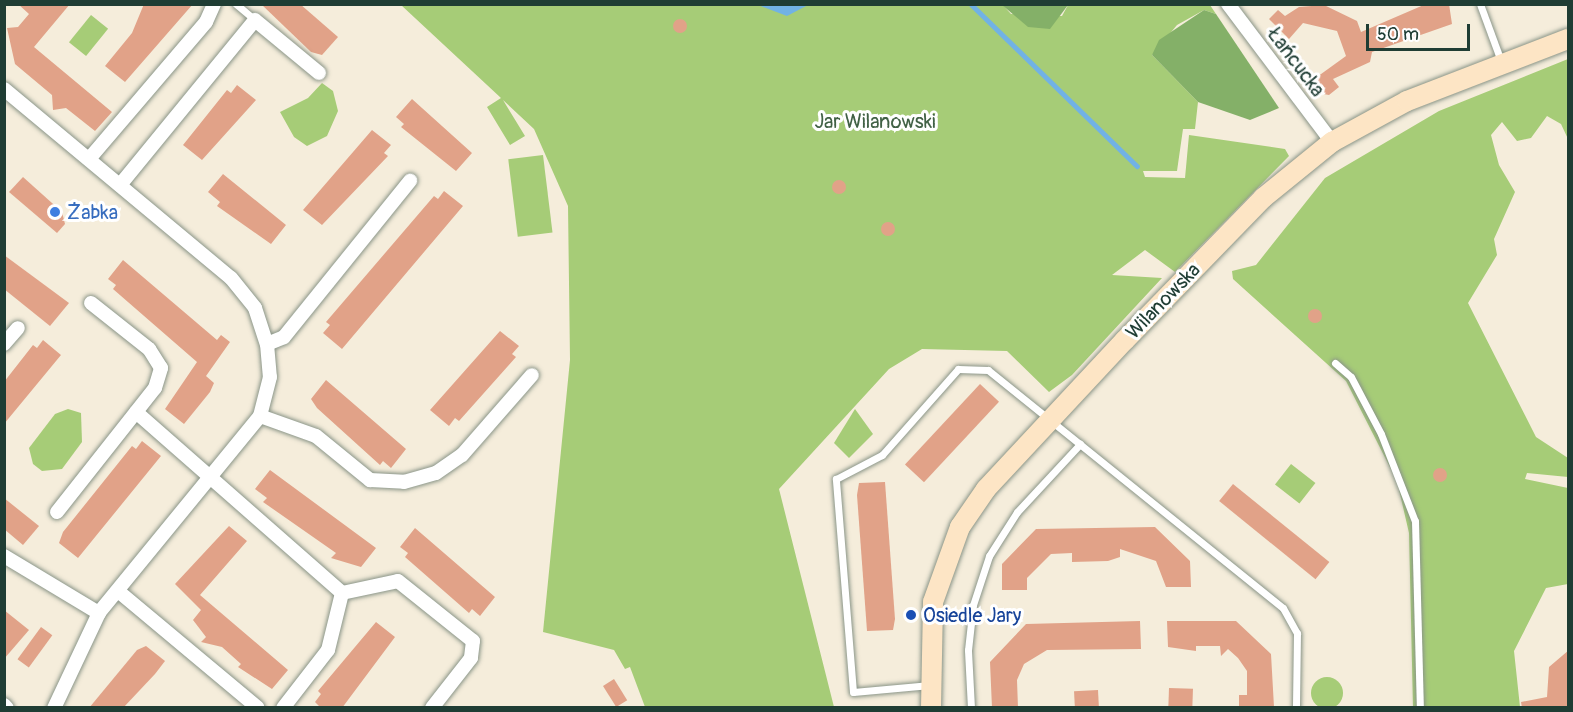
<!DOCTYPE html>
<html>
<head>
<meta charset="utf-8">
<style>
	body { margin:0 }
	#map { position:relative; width:1573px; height:712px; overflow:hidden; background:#f5eddb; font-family:Pangolin,sans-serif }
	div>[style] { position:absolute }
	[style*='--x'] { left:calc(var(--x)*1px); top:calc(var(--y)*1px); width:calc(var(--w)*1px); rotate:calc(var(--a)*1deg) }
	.green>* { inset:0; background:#a6cc77; transform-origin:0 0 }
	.round { border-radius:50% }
	.forest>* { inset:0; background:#84b068 }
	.water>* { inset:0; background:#71b2e5 }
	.stream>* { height:4.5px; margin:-2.25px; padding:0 2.25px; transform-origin:2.25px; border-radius:2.25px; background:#71b2e5 }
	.building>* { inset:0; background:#e1a288; transform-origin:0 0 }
	.roads { filter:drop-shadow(0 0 2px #8a9588) drop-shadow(0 0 2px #8a9588) }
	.lane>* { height:7px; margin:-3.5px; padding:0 3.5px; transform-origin:3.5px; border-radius:3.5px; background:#fff }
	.street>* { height:14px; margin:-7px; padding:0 7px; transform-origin:7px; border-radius:7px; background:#fff }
	.secondary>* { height:20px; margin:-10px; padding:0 10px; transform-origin:10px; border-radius:10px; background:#fde5c5 }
	.dots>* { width:16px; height:16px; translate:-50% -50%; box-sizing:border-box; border:3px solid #fff; border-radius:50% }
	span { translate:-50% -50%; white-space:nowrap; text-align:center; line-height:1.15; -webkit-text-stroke:6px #fff; paint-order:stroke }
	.street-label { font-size:20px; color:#1f3d34 }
	.park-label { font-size:20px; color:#416145 }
	.shop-label { font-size:20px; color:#366cbe }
	.left { translate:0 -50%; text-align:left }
	.transit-label { font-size:20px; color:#164399 }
	.frame { position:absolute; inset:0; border:6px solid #1f3d34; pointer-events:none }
	.scale { position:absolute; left:1366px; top:24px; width:104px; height:27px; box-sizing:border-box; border:3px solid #1f3d34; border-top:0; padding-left:8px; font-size:18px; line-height:21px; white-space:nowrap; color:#1f3d34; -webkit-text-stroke:4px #fff; paint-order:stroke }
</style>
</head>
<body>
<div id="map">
	<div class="green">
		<div style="clip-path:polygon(1002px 4px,1011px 14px,1062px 16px,1068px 5px,1210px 5px,1216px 14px,1204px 10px,1177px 25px,1152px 55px,1198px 102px,1195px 129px,1183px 129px,1177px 171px,1143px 171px,1145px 177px,1185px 178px,1189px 135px,1285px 149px,1289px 156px,1175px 272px,1145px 250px,1112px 275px,1162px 278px,1072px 375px,1049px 392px,1007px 351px,922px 349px,889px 369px,779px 489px,834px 707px,645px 707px,630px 667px,625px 669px,614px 650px,543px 632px,570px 360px,568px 206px,534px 129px,503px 100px,525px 136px,510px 145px,487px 107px,501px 98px,401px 5px)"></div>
		<div style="left:91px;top:15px;width:22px;height:35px;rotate:39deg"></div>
		<div style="clip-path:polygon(1568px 59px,1568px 139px,1561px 124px,1547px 116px,1531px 138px,1517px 141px,1502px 122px,1491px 135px,1499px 165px,1515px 192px,1494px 239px,1497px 255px,1468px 303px,1536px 437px,1568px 458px,1568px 477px,1527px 473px,1525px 479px,1568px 488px,1568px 584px,1546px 588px,1514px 651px,1520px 707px,1413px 707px,1409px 533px,1397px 481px,1346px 381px,1233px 279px,1232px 271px,1256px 265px,1325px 178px,1439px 111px)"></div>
		<div style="clip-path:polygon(322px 83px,333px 91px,338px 111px,327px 136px,307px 146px,294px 137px,280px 112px,308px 98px)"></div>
		<div style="left:543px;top:155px;width:78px;height:35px;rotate:83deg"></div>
		<div style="clip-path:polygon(68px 409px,81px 413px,82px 442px,62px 469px,42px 471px,33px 464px,29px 448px,55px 414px)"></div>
		<div style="clip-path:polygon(855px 409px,873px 434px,849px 458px,834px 443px)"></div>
		<div style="left:1291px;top:464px;width:31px;height:26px;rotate:38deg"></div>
		<div class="round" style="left:1311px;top:677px;width:32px;height:32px"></div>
	</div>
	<div class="forest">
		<div style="clip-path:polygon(1002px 5px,1068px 5px,1050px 29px,1028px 27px)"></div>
		<div style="clip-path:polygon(1204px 10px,1216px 14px,1279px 108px,1250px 120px,1198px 102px,1152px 55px,1159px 40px)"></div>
	</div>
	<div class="water">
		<div style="clip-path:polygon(758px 5px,808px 4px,808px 5px,787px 16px)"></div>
	</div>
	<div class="stream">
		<div style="--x:971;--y:4;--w:232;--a:44.3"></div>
	</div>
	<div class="building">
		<div style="clip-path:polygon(18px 4px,70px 4px,34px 47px,112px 112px,95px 131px,66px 108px,53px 110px,52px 95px,15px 64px,7px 28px,18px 27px,29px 14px)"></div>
		<div style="clip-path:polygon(144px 4px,193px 4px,125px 82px,105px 66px,132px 33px)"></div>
		<div style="clip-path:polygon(261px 4px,300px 4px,338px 37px,322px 55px,311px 52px)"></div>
		<div style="clip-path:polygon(1426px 4px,1449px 4px,1452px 24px,1372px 52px,1370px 62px,1333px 79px,1339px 87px,1329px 95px,1318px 93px,1310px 82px,1346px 56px,1337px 31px,1303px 23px,1289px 39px,1269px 19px,1278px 10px,1285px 16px,1299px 7px,1324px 5px,1357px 21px,1361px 32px)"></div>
		<div class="round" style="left:673px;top:19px;width:14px;height:14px"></div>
		<div style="clip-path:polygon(237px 85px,256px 100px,202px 160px,183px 145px,227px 90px,231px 93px)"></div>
		<div style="clip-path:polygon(412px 99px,472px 153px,456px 171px,401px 127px,404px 124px,396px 117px)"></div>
		<div style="clip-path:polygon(372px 130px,391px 145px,384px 153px,388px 156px,322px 225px,303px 210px)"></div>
		<div style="clip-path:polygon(223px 174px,286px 225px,271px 244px,217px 206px,220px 202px,208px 192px)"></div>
		<div style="clip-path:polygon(23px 177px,62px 212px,65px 224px,57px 233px,9px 192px)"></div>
		<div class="round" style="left:832px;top:180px;width:14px;height:14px"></div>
		<div style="clip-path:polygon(444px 191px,463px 206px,342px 349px,323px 333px,330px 325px,326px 322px,434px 196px,438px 199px)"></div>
		<div class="round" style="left:881px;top:222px;width:14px;height:14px"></div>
		<div style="clip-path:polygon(4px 255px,69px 303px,50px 326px,4px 289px)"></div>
		<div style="clip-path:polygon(123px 260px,217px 340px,221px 335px,230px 342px,206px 376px,214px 383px,210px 392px,184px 424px,165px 409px,197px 362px,113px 289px,116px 285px,108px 279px)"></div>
		<div class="round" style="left:1308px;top:309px;width:14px;height:14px"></div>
		<div style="clip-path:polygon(500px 331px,519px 346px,512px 354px,516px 357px,459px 421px,455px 418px,449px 426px,430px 410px)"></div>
		<div style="clip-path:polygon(43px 340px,61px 355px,4px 424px,4px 382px,33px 345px,37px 348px)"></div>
		<div style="clip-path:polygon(326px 380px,406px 449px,391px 468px,383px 461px,380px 465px,317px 408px,311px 399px)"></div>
		<div style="left:980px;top:384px;width:26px;height:110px;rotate:43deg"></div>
		<div style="clip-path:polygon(142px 441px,161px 456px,78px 558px,59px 543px,63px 532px,132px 446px,136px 449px)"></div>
		<div class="round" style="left:1433px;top:468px;width:14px;height:14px"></div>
		<div style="clip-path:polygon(270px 470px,376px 548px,361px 567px,331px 558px,336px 553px,263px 502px,267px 498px,255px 489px)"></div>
		<div style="clip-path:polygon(885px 482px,895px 619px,893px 630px,867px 631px,857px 495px,859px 483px)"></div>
		<div style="left:1233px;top:484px;width:124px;height:22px;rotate:39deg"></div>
		<div style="clip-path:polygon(4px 498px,39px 526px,23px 545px,4px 529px)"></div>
		<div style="clip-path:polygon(229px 526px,247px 541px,200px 595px,288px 670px,272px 689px,238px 667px,241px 664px,222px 647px,201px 642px,206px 637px,193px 620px,201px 610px,175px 584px)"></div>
		<div style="clip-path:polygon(1155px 527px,1190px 561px,1191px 587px,1166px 587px,1156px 561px,1120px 549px,1120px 557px,1108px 561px,1072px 562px,1072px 553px,1051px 554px,1027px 578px,1027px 590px,1002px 590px,1002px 564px,1036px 529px)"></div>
		<div style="clip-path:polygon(415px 528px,495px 597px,480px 616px,472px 609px,469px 613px,405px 557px,408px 553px,400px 547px)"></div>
		<div style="clip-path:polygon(4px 610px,29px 630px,4px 659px)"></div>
		<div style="clip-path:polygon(1140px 621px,1141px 649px,1047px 650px,1024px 664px,1017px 680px,1018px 708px,992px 708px,990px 662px,1026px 624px)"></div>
		<div style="clip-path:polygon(1167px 621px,1236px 621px,1271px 654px,1274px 707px,1239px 708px,1239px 695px,1247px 695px,1247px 671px,1238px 658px,1228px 649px,1221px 656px,1220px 646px,1196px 646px,1196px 651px,1168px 647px)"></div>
		<div style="clip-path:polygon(376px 622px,395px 637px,342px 708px,321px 708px,315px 702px,321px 694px,318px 691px)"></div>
		<div style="left:41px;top:627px;width:14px;height:40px;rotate:36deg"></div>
		<div style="clip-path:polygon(146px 646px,165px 661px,155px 674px,123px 708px,89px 708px,137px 650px)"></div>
		<div style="clip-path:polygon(1569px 650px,1567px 708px,1522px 708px,1521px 702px,1547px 697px,1549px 667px)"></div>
		<div style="left:614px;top:679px;width:25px;height:13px;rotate:58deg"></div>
		<div style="left:1169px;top:688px;width:24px;height:20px;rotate:2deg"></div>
		<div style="left:1098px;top:690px;width:18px;height:24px;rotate:87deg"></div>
	</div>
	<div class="roads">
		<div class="lane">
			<div style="--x:236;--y:4;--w:25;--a:40"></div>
			<div style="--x:1480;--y:4;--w:61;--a:69.8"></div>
			<div style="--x:1335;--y:363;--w:21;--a:41"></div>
			<div style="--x:1351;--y:377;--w:64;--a:62.2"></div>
			<div style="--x:1381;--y:434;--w:93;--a:68.7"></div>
			<div style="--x:1415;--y:521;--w:187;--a:88.5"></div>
			<div style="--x:930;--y:685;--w:77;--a:174.8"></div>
			<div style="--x:853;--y:692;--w:214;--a:-94.6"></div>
			<div style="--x:836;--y:479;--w:52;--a:-27.6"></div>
			<div style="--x:882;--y:455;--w:115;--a:-48.5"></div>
			<div style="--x:958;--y:369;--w:30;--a:2"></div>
			<div style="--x:988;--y:370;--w:379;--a:38.9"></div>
			<div style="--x:1283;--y:608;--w:29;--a:61"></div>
			<div style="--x:1297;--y:633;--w:75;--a:90.8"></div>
			<div style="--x:971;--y:708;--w:58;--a:-93"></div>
			<div style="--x:968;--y:650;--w:45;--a:-83.7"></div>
			<div style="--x:973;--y:605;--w:52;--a:-71.9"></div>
			<div style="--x:989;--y:556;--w:52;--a:-57.5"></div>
			<div style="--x:1017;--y:512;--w:93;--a:-47.2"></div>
		</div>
		<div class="street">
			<div style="--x:1228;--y:4;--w:173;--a:53"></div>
			<div style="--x:4;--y:89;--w:295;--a:39.8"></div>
			<div style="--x:231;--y:278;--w:38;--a:51"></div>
			<div style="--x:255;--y:308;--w:38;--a:72"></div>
			<div style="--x:267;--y:344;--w:33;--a:85"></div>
			<div style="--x:270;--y:377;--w:40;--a:104.4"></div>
			<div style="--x:260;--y:416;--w:254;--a:129.3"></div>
			<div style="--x:99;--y:613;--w:105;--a:115.3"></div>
			<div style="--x:89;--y:159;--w:180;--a:-49.5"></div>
			<div style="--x:206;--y:22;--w:20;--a:-66"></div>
			<div style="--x:120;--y:185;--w:213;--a:-50.7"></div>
			<div style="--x:255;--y:20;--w:83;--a:39.6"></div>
			<div style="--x:4;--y:344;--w:21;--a:-49"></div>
			<div style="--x:267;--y:344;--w:18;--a:-22"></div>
			<div style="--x:284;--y:337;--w:201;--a:-51.1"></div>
			<div style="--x:136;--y:412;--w:274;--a:41.3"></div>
			<div style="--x:342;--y:593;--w:59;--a:103.8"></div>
			<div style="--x:328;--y:650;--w:73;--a:127.8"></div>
			<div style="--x:260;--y:416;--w:59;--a:19.7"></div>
			<div style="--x:316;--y:436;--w:70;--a:39.2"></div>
			<div style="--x:370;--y:480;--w:34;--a:3"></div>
			<div style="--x:404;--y:482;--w:33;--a:-16"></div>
			<div style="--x:436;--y:473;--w:32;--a:-35"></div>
			<div style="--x:462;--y:455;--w:106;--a:-48.8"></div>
			<div style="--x:57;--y:512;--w:158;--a:-51.7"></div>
			<div style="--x:155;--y:388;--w:21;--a:-73"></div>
			<div style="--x:161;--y:368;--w:22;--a:-122"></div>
			<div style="--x:149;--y:349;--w:74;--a:-141.6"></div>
			<div style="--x:4;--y:556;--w:111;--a:31"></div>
			<div style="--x:118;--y:591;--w:182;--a:39.9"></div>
			<div style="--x:342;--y:593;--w:57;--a:-12.1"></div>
			<div style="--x:398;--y:581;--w:96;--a:38.7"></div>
			<div style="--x:473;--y:641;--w:17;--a:97"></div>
			<div style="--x:471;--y:658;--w:63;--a:128"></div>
			<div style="--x:4;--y:705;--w:4;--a:45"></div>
		</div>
		<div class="secondary">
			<div style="--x:931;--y:708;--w:106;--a:-88.9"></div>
			<div style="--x:933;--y:602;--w:80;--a:-70.2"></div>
			<div style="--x:960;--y:527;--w:46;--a:-55.6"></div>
			<div style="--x:986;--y:489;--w:204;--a:-47"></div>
			<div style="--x:1125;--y:340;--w:198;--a:-45.8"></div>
			<div style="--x:1263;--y:198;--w:89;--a:-39.1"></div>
			<div style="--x:1332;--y:142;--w:85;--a:-28.7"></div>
			<div style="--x:1407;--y:101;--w:173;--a:-21.1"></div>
		</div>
	</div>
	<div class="dots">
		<div style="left:55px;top:212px;background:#3f7fe0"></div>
		<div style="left:911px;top:615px;background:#1a4fb4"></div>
	</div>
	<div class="street-label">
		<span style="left:1296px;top:62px;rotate:53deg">Łańcucka</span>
		<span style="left:1163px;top:301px;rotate:-46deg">Wilanowska</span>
	</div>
	<div class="park-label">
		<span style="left:875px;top:121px">Jar Wilanowski</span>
	</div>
	<div class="shop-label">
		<span class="left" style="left:67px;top:212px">Żabka</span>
	</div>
	<div class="transit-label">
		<span class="left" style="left:923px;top:615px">Osiedle Jary</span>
	</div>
	<div class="frame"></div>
	<div class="scale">50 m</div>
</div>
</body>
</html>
